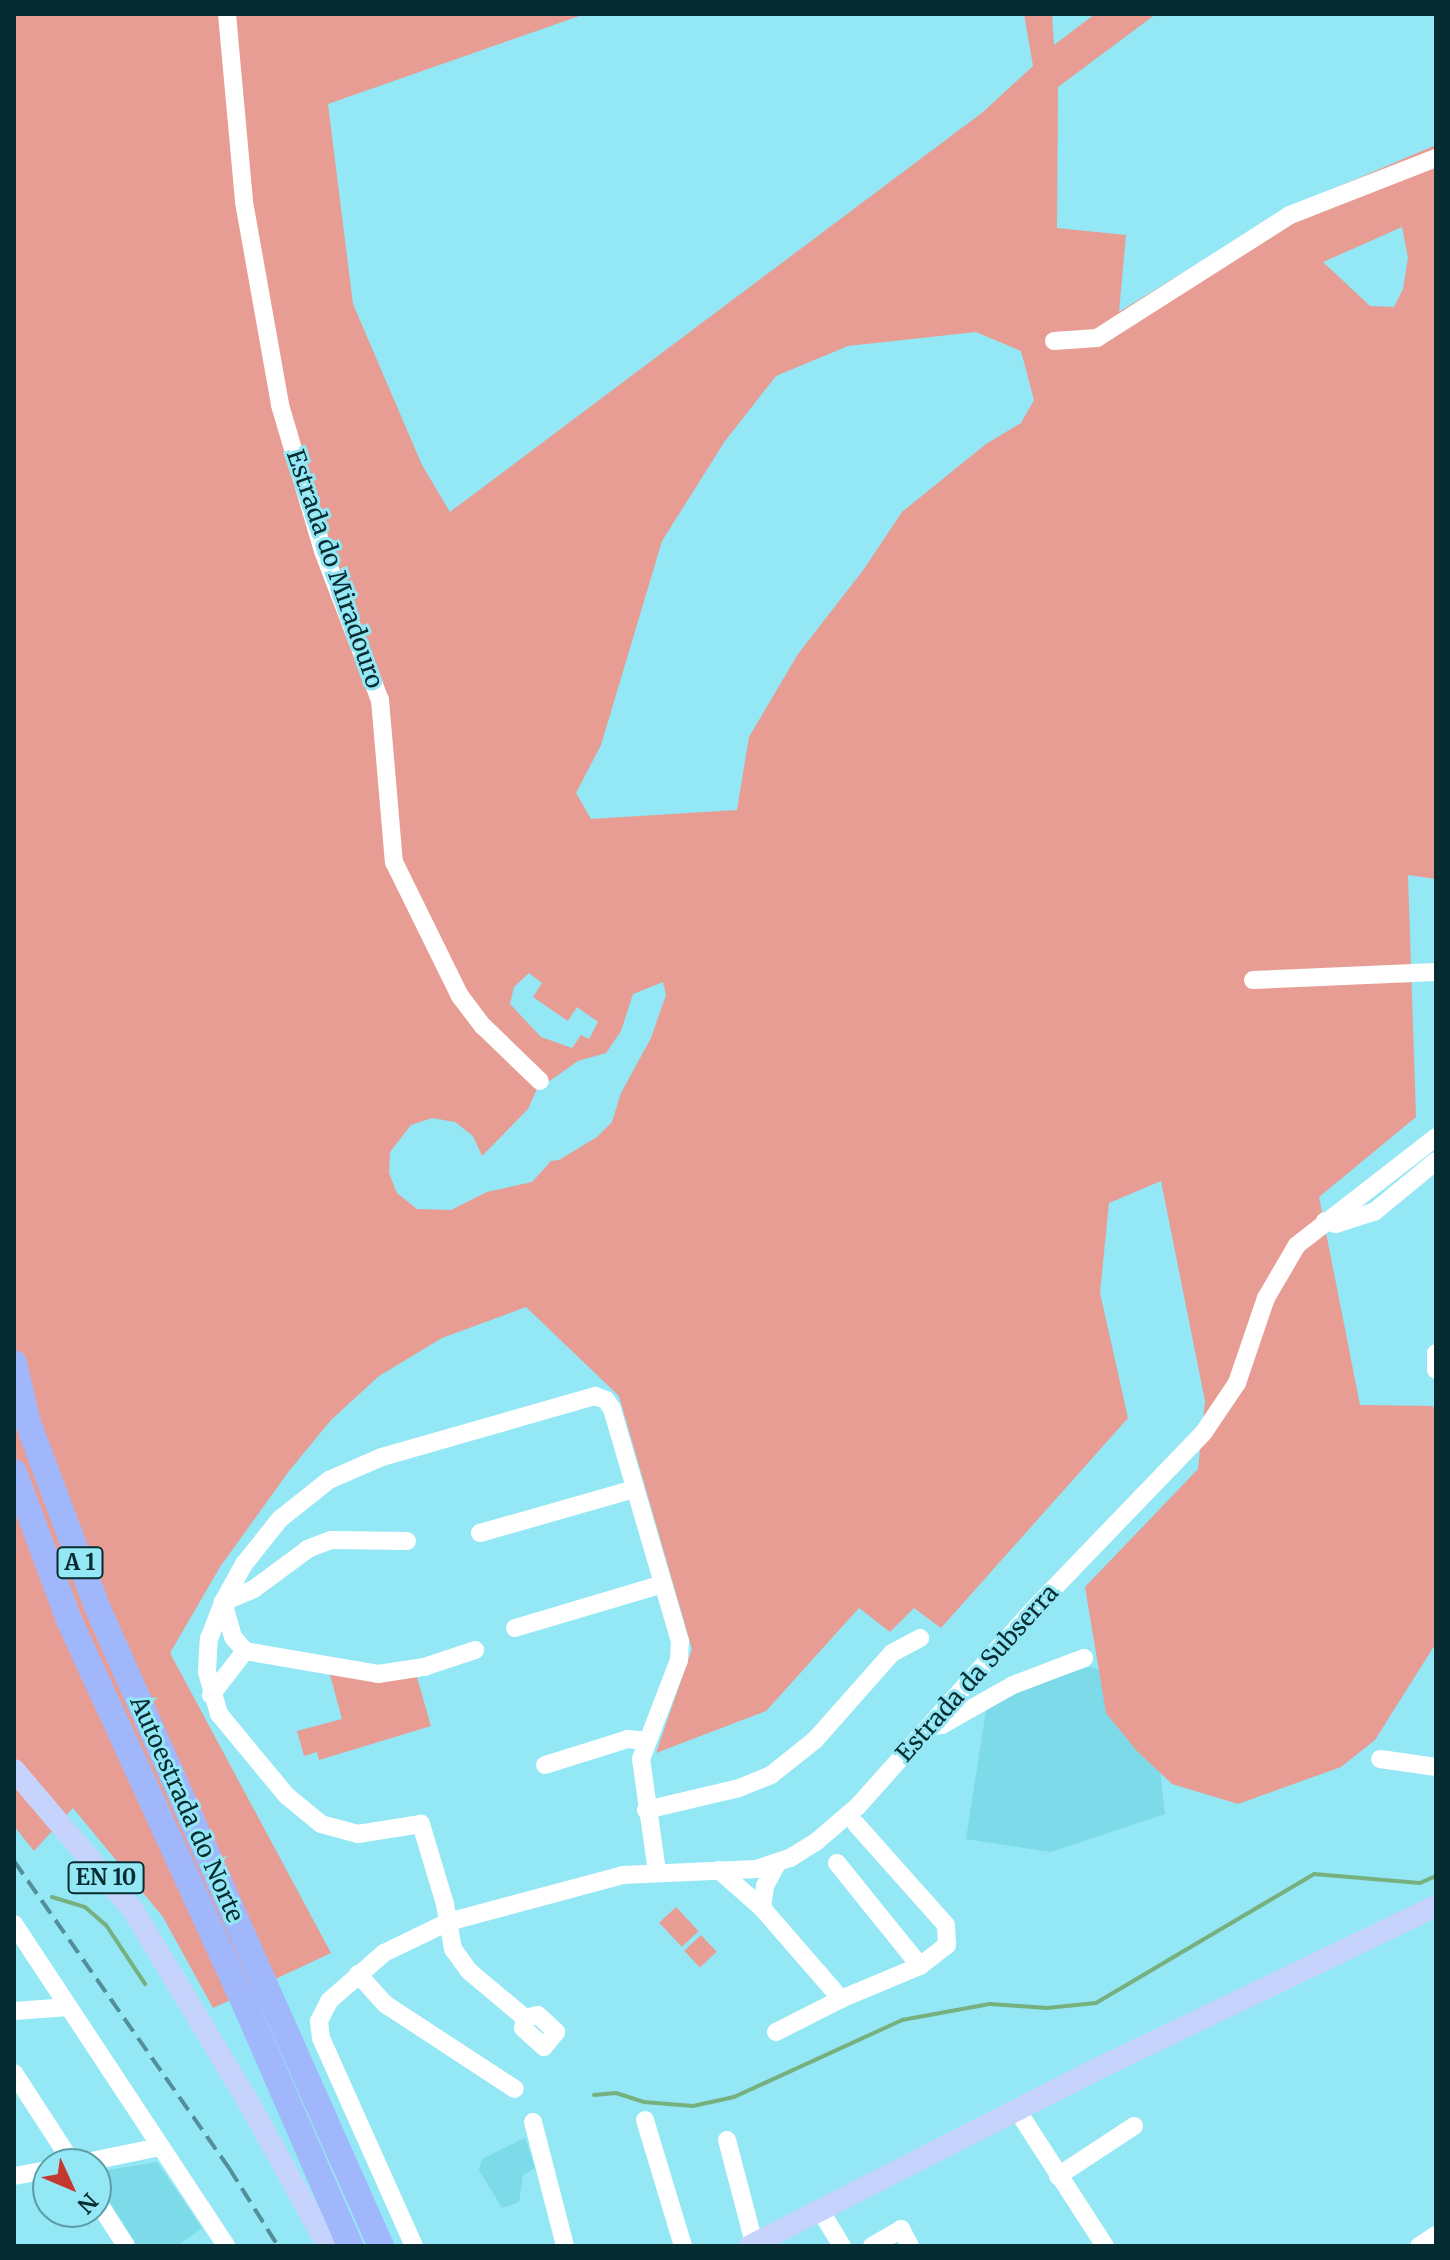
<!DOCTYPE html>
<html>
<head>
<meta charset="utf-8">
<style>
	body { margin:0 }
	#map { position:relative; width:1450px; height:2260px; overflow:hidden; background:#94e7f4; font-family:Merriweather,serif }
	div>[style] { position:absolute }
	[style*='--x'] { left:calc(var(--x)*1px); top:calc(var(--y)*1px); width:calc(var(--w)*1px); rotate:calc(var(--a)*1deg) }
	.built>* { inset:0; background:#7ddae8 }
	.green>* { inset:0; background:#e79d93; transform-origin:0 0 }
	.stream>* { height:4px; margin:-2px; padding:0 2px; transform-origin:2px; border-radius:2px; background:#77b07f }
	.minor>* { height:18px; margin:-9px; padding:0 9px; transform-origin:9px; border-radius:9px; background:#fff }
	.major>* { height:22px; margin:-11px; padding:0 11px; transform-origin:11px; border-radius:11px; background:#c6d4fd }
	.highway>* { height:26px; margin:-13px; padding:0 13px; transform-origin:13px; border-radius:13px; background:#a0b8fb }
	.rail>* { height:4px; margin-top:-2px; transform-origin:0; background:repeating-linear-gradient(90deg,#528f98 0 16px,transparent 0 24px) }
	span { translate:-50% -50%; white-space:nowrap; text-align:center; line-height:1.15; -webkit-text-stroke:6px #94e7f4; paint-order:stroke }
	.shield-label span { padding:2px 6px; background:#94e7f4; border:2px solid; border-radius:6px; -webkit-text-stroke-width:0 }
	.shield-label { font-size:22px; color:#062b30; font-weight:700 }
	.street-label { font-size:24px; color:#062b30 }
	.frame { position:absolute; inset:0; border:16px solid #062b30; pointer-events:none }
	.north { position:absolute; left:32px; top:2148px; width:80px; height:80px; box-sizing:border-box; background:#94e7f4; border:2px solid #5b9ca6; border-radius:50%; rotate:134deg; font-size:22px; font-weight:700; line-height:32px; text-align:center; color:#062b30 }
	.north::after { content:''; display:block; margin:auto; width:28px; height:36px; background:#c5382e; clip-path:polygon(50% 0,100% 100%,50% 72%,0 100%) }
</style>
</head>
<body>
<div id="map">
	<div class="built">
		<div style="clip-path:polygon(1090px 1667px,1111px 1673px,1155px 1728px,1165px 1814px,1051px 1852px,966px 1839px,987px 1704px,1013px 1689px)"></div>
		<div style="clip-path:polygon(525px 2138px,535px 2168px,523px 2175px,519px 2202px,502px 2208px,479px 2170px,482px 2159px)"></div>
		<div style="clip-path:polygon(157px 2162px,202px 2228px,177px 2246px,137px 2246px,96px 2179px,96px 2172px)"></div>
	</div>
	<div class="green">
		<div style="clip-path:polygon(evenodd,14px 14px,585px 14px,328px 104px,353px 304px,422px 465px,450px 512px,983px 112px,1033px 66px,1024px 14px,1052px 14px,1054px 45px,1095px 14px,1156px 14px,1058px 87px,1057px 228px,1126px 235px,1119px 312px,1288px 208px,1436px 145px,1436px 879px,1408px 875px,1416px 1117px,1319px 1197px,1360px 1405px,1432px 1406px,1436px 1411px,1436px 1643px,1375px 1740px,1341px 1767px,1238px 1804px,1172px 1784px,1136px 1750px,1106px 1713px,1085px 1587px,1198px 1469px,1205px 1401px,1161px 1181px,1109px 1203px,1100px 1293px,1128px 1418px,941px 1628px,914px 1608px,890px 1632px,859px 1608px,766px 1711px,656px 1753px,692px 1649px,619px 1396px,526px 1307px,442px 1338px,379px 1376px,331px 1420px,289px 1471px,220px 1567px,170px 1653px,331px 1953px,213px 2008px,163px 1917px,73px 1808px,34px 1851px,14px 1826px,14px 14px,1402px 227px,1408px 258px,1403px 289px,1394px 307px,1370px 306px,1323px 262px,1402px 227px,14px 14px,976px 332px,1021px 351px,1034px 400px,1021px 423px,986px 444px,902px 512px,864px 569px,798px 654px,749px 737px,737px 810px,591px 819px,576px 793px,601px 745px,662px 541px,725px 441px,776px 376px,848px 346px,976px 332px,14px 14px,529px 973px,542px 983px,533px 997px,568px 1021px,577px 1007px,598px 1022px,589px 1039px,581px 1035px,572px 1048px,541px 1037px,510px 1004px,514px 987px,529px 973px,14px 14px,663px 982px,666px 995px,651px 1038px,621px 1093px,612px 1122px,597px 1137px,559px 1160px,551px 1161px,532px 1182px,487px 1192px,451px 1210px,417px 1209px,397px 1193px,389px 1173px,390px 1152px,411px 1125px,432px 1118px,455px 1122px,473px 1136px,482px 1156px,528px 1109px,540px 1082px,544px 1085px,578px 1061px,606px 1053px,621px 1031px,633px 994px,663px 982px)"></div>
		<div style="clip-path:polygon(329px 1671px,416px 1674px,431px 1726px,319px 1760px,317px 1752px,304px 1756px,297px 1731px,342px 1719px)"></div>
		<div style="left:676px;top:1907px;width:33px;height:23px;rotate:47deg"></div>
		<div style="left:701px;top:1935px;width:23px;height:23px;rotate:47deg"></div>
	</div>
	<div class="stream">
		<div style="--x:52;--y:1897;--w:34;--a:17"></div>
		<div style="--x:85;--y:1907;--w:28;--a:41"></div>
		<div style="--x:106;--y:1925;--w:71;--a:56.5"></div>
		<div style="--x:594;--y:2095;--w:22;--a:-5"></div>
		<div style="--x:616;--y:2093;--w:29;--a:18"></div>
		<div style="--x:644;--y:2102;--w:49;--a:4.7"></div>
		<div style="--x:693;--y:2106;--w:42;--a:-12.4"></div>
		<div style="--x:734;--y:2097;--w:185;--a:-24.6"></div>
		<div style="--x:902;--y:2020;--w:89;--a:-10.3"></div>
		<div style="--x:990;--y:2004;--w:57;--a:4"></div>
		<div style="--x:1047;--y:2008;--w:49;--a:-5.8"></div>
		<div style="--x:1096;--y:2003;--w:253;--a:-30.6"></div>
		<div style="--x:1314;--y:1874;--w:106;--a:4.9"></div>
		<div style="--x:1420;--y:1883;--w:17;--a:-24"></div>
	</div>
	<div class="minor">
		<div style="--x:227;--y:14;--w:189;--a:84.8"></div>
		<div style="--x:244;--y:202;--w:206;--a:79.9"></div>
		<div style="--x:280;--y:405;--w:152;--a:73.6"></div>
		<div style="--x:323;--y:551;--w:160;--a:69.1"></div>
		<div style="--x:380;--y:700;--w:163;--a:85.1"></div>
		<div style="--x:394;--y:862;--w:149;--a:63.8"></div>
		<div style="--x:460;--y:996;--w:38;--a:53"></div>
		<div style="--x:483;--y:1026;--w:79;--a:44"></div>
		<div style="--x:1054;--y:341;--w:43;--a:-4"></div>
		<div style="--x:1097;--y:338;--w:229;--a:-32.5"></div>
		<div style="--x:1290;--y:215;--w:157;--a:-21.3"></div>
		<div style="--x:1253;--y:980;--w:183;--a:-2.5"></div>
		<div style="--x:1325;--y:1221;--w:11;--a:15"></div>
		<div style="--x:1336;--y:1224;--w:40;--a:-18"></div>
		<div style="--x:1374;--y:1212;--w:80;--a:-39.4"></div>
		<div style="--x:1436;--y:1353;--w:17;--a:90"></div>
		<div style="--x:480;--y:1533;--w:160;--a:-15.9"></div>
		<div style="--x:407;--y:1541;--w:76;--a:-179.2"></div>
		<div style="--x:331;--y:1540;--w:25;--a:159"></div>
		<div style="--x:308;--y:1549;--w:67;--a:143.5"></div>
		<div style="--x:254;--y:1589;--w:34;--a:157"></div>
		<div style="--x:223;--y:1602;--w:36;--a:74"></div>
		<div style="--x:233;--y:1637;--w:18;--a:49"></div>
		<div style="--x:245;--y:1651;--w:135;--a:9.8"></div>
		<div style="--x:378;--y:1674;--w:47;--a:-8.7"></div>
		<div style="--x:424;--y:1667;--w:54;--a:-18.4"></div>
		<div style="--x:515;--y:1628;--w:154;--a:-16.6"></div>
		<div style="--x:211;--y:1695;--w:56;--a:-52.3"></div>
		<div style="--x:929;--y:1727;--w:13;--a:-9"></div>
		<div style="--x:942;--y:1725;--w:81;--a:-29.4"></div>
		<div style="--x:1013;--y:1685;--w:76;--a:-20.8"></div>
		<div style="--x:1380;--y:1759;--w:57;--a:8.1"></div>
		<div style="--x:545;--y:1765;--w:87;--a:-17.4"></div>
		<div style="--x:628;--y:1739;--w:19;--a:6"></div>
		<div style="--x:646;--y:1810;--w:96;--a:-13.3"></div>
		<div style="--x:739;--y:1788;--w:35;--a:-22"></div>
		<div style="--x:771;--y:1775;--w:56;--a:-38.5"></div>
		<div style="--x:815;--y:1740;--w:116;--a:-48.5"></div>
		<div style="--x:892;--y:1653;--w:32;--a:-28"></div>
		<div style="--x:837;--y:1863;--w:132;--a:51.1"></div>
		<div style="--x:719;--y:1870;--w:57;--a:41.5"></div>
		<div style="--x:762;--y:1908;--w:121;--a:49"></div>
		<div style="--x:762;--y:1908;--w:22;--a:-82"></div>
		<div style="--x:765;--y:1886;--w:27;--a:-62"></div>
		<div style="--x:14;--y:1924;--w:386;--a:56.6"></div>
		<div style="--x:358;--y:1974;--w:40;--a:48"></div>
		<div style="--x:385;--y:2004;--w:155;--a:33.2"></div>
		<div style="--x:14;--y:2011;--w:55;--a:-4.2"></div>
		<div style="--x:538;--y:2015;--w:25;--a:43"></div>
		<div style="--x:556;--y:2032;--w:19;--a:129"></div>
		<div style="--x:544;--y:2047;--w:28;--a:-138"></div>
		<div style="--x:523;--y:2028;--w:10;--a:-79"></div>
		<div style="--x:525;--y:2018;--w:13;--a:-13"></div>
		<div style="--x:525;--y:2018;--w:73;--a:-140"></div>
		<div style="--x:469;--y:1971;--w:27;--a:-126"></div>
		<div style="--x:453;--y:1949;--w:46;--a:-100.1"></div>
		<div style="--x:445;--y:1904;--w:84;--a:-106.7"></div>
		<div style="--x:421;--y:1824;--w:64;--a:171"></div>
		<div style="--x:358;--y:1834;--w:38;--a:-165"></div>
		<div style="--x:321;--y:1824;--w:45;--a:-140.4"></div>
		<div style="--x:286;--y:1795;--w:105;--a:-129.6"></div>
		<div style="--x:219;--y:1714;--w:44;--a:-105.9"></div>
		<div style="--x:207;--y:1672;--w:33;--a:-87"></div>
		<div style="--x:209;--y:1639;--w:40;--a:-69"></div>
		<div style="--x:223;--y:1602;--w:43;--a:-61.1"></div>
		<div style="--x:244;--y:1564;--w:58;--a:-51.3"></div>
		<div style="--x:280;--y:1519;--w:63;--a:-38.5"></div>
		<div style="--x:329;--y:1480;--w:58;--a:-23.5"></div>
		<div style="--x:382;--y:1457;--w:222;--a:-16"></div>
		<div style="--x:595;--y:1396;--w:12;--a:20"></div>
		<div style="--x:606;--y:1400;--w:11;--a:56"></div>
		<div style="--x:612;--y:1409;--w:242;--a:73.7"></div>
		<div style="--x:680;--y:1641;--w:19;--a:93"></div>
		<div style="--x:679;--y:1660;--w:106;--a:111"></div>
		<div style="--x:641;--y:1759;--w:113;--a:81.9"></div>
		<div style="--x:776;--y:2032;--w:73;--a:-26.9"></div>
		<div style="--x:841;--y:1999;--w:86;--a:-22.7"></div>
		<div style="--x:920;--y:1966;--w:34;--a:-38"></div>
		<div style="--x:947;--y:1945;--w:20;--a:-93"></div>
		<div style="--x:946;--y:1925;--w:135;--a:-131.7"></div>
		<div style="--x:14;--y:2073;--w:108;--a:57"></div>
		<div style="--x:1017;--y:2110;--w:162;--a:57.1"></div>
		<div style="--x:645;--y:2120;--w:132;--a:73.2"></div>
		<div style="--x:533;--y:2122;--w:128;--a:75.5"></div>
		<div style="--x:727;--y:2140;--w:106;--a:75.3"></div>
		<div style="--x:77;--y:2164;--w:85;--a:-11.6"></div>
		<div style="--x:14;--y:2176;--w:35;--a:-10"></div>
		<div style="--x:1058;--y:2176;--w:91;--a:-33.3"></div>
		<div style="--x:96;--y:2199;--w:56;--a:57.4"></div>
		<div style="--x:820;--y:2210;--w:42;--a:58.6"></div>
		<div style="--x:414;--y:2246;--w:228;--a:-114.1"></div>
		<div style="--x:321;--y:2038;--w:17;--a:-97"></div>
		<div style="--x:319;--y:2021;--w:22;--a:-63"></div>
		<div style="--x:329;--y:2001;--w:73;--a:-41.1"></div>
		<div style="--x:384;--y:1953;--w:71;--a:-25.8"></div>
		<div style="--x:448;--y:1922;--w:181;--a:-15"></div>
		<div style="--x:623;--y:1875;--w:133;--a:-2.6"></div>
		<div style="--x:756;--y:1869;--w:36;--a:-18"></div>
		<div style="--x:790;--y:1858;--w:32;--a:-32"></div>
		<div style="--x:817;--y:1841;--w:54;--a:-40.5"></div>
		<div style="--x:858;--y:1806;--w:257;--a:-48.3"></div>
		<div style="--x:1029;--y:1614;--w:252;--a:-46.1"></div>
		<div style="--x:1204;--y:1432;--w:59;--a:-56"></div>
		<div style="--x:1237;--y:1383;--w:90;--a:-71.2"></div>
		<div style="--x:1266;--y:1298;--w:61;--a:-59.7"></div>
		<div style="--x:1297;--y:1245;--w:176;--a:-37.8"></div>
		<div style="--x:872;--y:2246;--w:34;--a:-30"></div>
		<div style="--x:901;--y:2229;--w:19;--a:62"></div>
		<div style="--x:1419;--y:2246;--w:20;--a:-33"></div>
	</div>
	<div class="major">
		<div style="--x:14;--y:1770;--w:184;--a:49.6"></div>
		<div style="--x:133;--y:1910;--w:225;--a:59"></div>
		<div style="--x:249;--y:2103;--w:163;--a:61.1"></div>
		<div style="--x:750;--y:2246;--w:378;--a:-27"></div>
		<div style="--x:1087;--y:2074;--w:387;--a:-25.7"></div>
	</div>
	<div class="highway">
		<div style="--x:14;--y:1363;--w:62;--a:76.9"></div>
		<div style="--x:28;--y:1423;--w:199;--a:69.4"></div>
		<div style="--x:98;--y:1609;--w:697;--a:66.05"></div>
		<div style="--x:14;--y:1472;--w:158;--a:69.6"></div>
		<div style="--x:69;--y:1620;--w:413;--a:65.4"></div>
		<div style="--x:241;--y:1995;--w:274;--a:66.5"></div>
	</div>
	<div class="rail">
		<div style="--x:14;--y:1861;--w:375;--a:55"></div>
		<div style="--x:229;--y:2168;--w:92;--a:57.9"></div>
	</div>
	<div class="shield-label">
		<span style="left:80px;top:1563px">A 1</span>
		<span style="left:106px;top:1878px">EN 10</span>
	</div>
	<div class="street-label">
		<span style="left:335px;top:569px;rotate:71deg">Estrada do Miradouro</span>
		<span style="left:977px;top:1673px;rotate:-48deg">Estrada da Subserra</span>
		<span style="left:187px;top:1809px;rotate:66deg">Autoestrada do Norte</span>
	</div>
	<div class="frame"></div>
	<div class="north">N</div>
</div>
</body>
</html>
